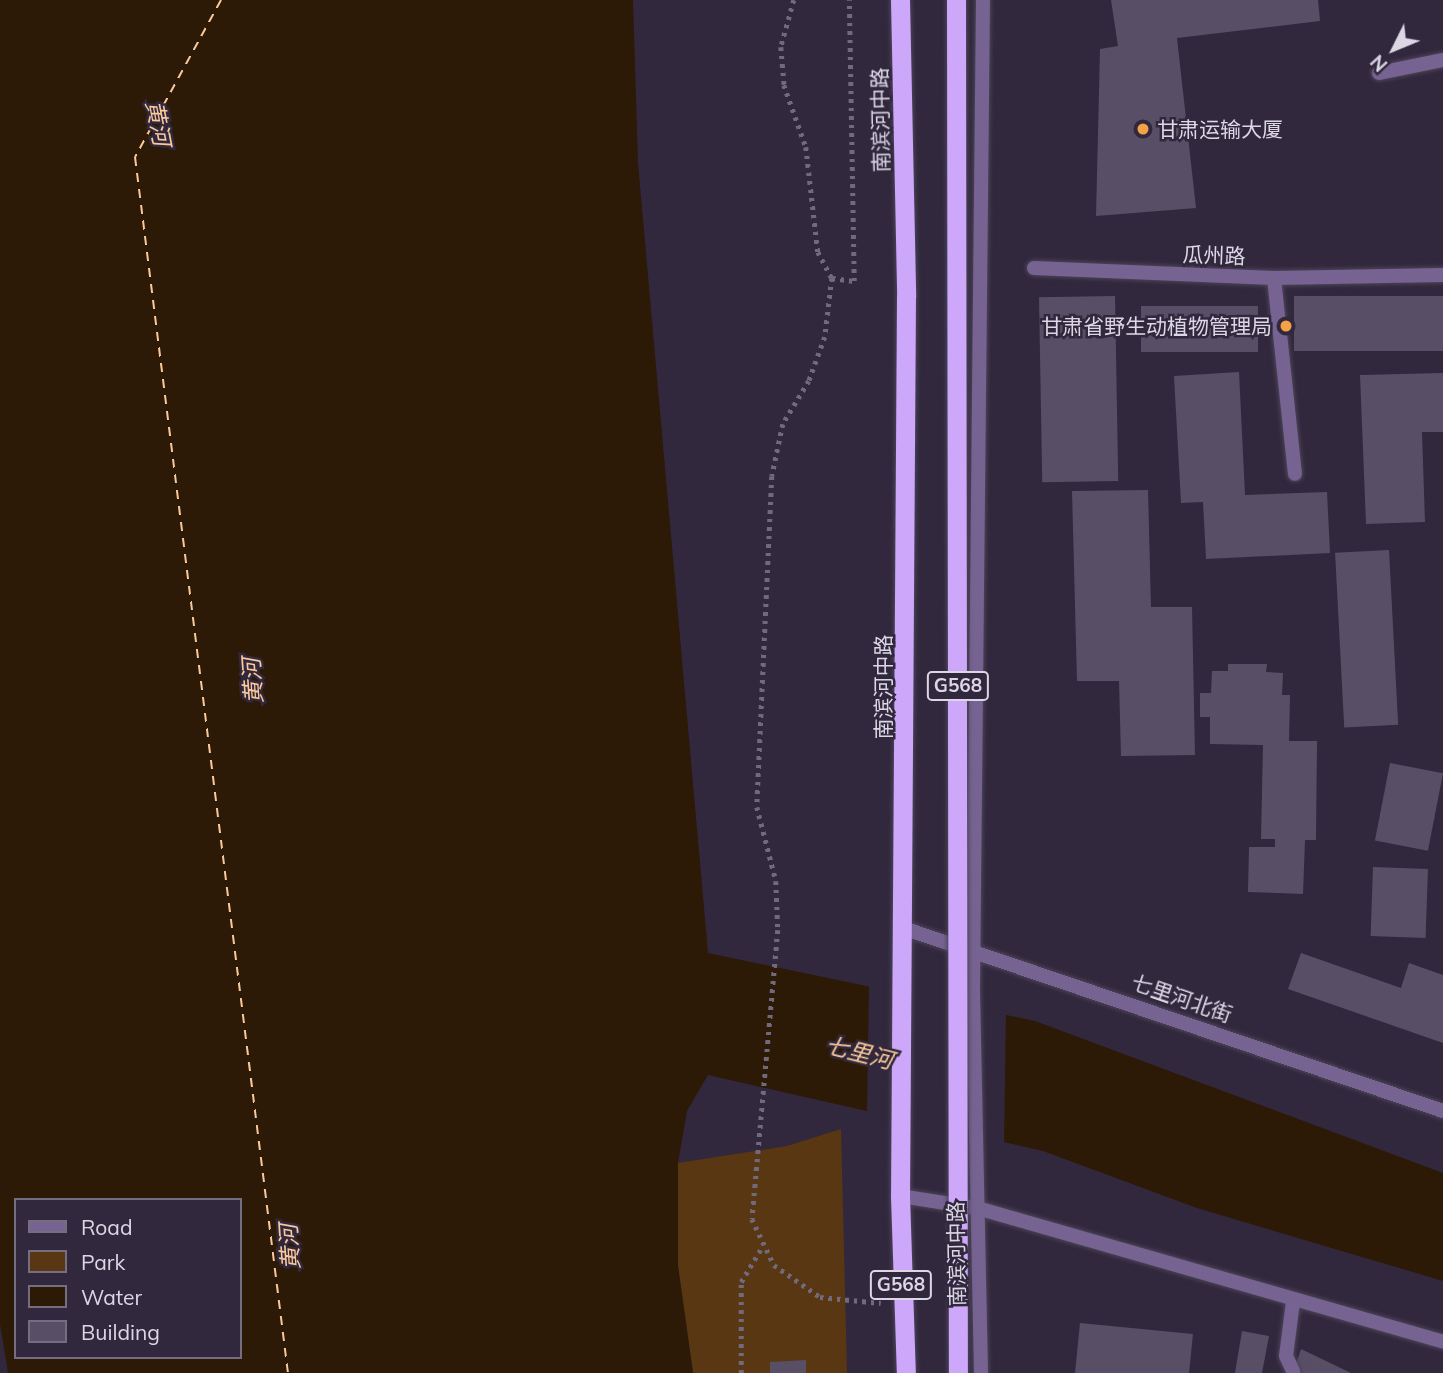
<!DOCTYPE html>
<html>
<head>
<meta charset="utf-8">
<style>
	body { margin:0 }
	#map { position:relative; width:1443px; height:1373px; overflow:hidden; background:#31283d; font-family:Mulish,"Noto Sans SC",sans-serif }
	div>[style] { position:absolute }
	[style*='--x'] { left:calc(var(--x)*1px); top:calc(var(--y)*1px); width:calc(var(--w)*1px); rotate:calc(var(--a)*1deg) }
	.green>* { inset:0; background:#583712 }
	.water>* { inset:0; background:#2c1906 }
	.pier>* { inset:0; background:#31283d }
	.ferry>* { height:2px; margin-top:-1px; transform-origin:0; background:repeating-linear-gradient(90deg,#fac99a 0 9px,transparent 0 16px) }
	.building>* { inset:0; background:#584f66; transform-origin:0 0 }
	.path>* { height:4.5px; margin-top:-2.25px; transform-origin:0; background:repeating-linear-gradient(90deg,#71697c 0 3.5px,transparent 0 8.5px) }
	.roads { filter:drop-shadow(0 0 2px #4c4458) drop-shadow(0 0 2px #4c4458) }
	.service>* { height:14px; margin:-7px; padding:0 7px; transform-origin:7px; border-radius:7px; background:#776392 }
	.minor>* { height:14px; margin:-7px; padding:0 7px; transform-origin:7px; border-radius:7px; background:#776392 }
	.tertiary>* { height:14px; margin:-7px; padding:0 7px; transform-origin:7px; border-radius:7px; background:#776392 }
	.trunk>* { height:19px; margin:-9.5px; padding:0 9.5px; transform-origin:9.5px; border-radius:9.5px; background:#cca7fa }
	.bridges { filter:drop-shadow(0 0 2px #4c4458) drop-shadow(0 0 2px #4c4458) }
	.trunk-bridge>* { height:19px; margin:-9.5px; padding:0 9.5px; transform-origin:9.5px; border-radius:9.5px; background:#cca7fa }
	.dots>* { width:19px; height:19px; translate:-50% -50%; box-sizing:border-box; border:4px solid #31283d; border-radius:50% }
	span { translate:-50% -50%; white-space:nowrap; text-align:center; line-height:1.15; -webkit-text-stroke:5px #31283d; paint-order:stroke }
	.shield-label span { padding:2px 5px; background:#31283d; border:2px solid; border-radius:5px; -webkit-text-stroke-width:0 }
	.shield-label { font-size:19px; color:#dcd7e5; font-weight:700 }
	.street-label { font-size:21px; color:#dcd7e5 }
	.poi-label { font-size:21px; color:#dcd7e5 }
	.left { translate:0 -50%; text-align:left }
	.right { translate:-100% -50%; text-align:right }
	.water-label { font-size:23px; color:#fac99a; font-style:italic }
	.legend { position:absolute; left:14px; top:1198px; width:228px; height:161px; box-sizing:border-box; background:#31283d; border:2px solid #756e80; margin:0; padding:9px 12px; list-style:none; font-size:21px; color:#dcd7e5 }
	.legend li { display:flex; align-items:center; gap:14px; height:35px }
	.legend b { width:35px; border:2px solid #756e80 }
	.north { position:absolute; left:1359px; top:14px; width:70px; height:70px; -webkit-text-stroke:5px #31283d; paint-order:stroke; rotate:227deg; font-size:19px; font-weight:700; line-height:28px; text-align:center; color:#dcd7e5 }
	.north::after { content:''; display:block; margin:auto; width:24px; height:32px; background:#dcd7e5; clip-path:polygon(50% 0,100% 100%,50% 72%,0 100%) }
</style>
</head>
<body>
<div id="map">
	<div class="green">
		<div style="clip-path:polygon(841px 1129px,847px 1373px,693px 1373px,678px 1266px,678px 1163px,787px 1146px)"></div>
	</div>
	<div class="water">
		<div style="clip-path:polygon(evenodd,0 0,633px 0,638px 163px,708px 953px,1035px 1021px,1443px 1173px,1443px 1281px,1197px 1208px,1043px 1151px,708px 1075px,687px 1111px,678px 1163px,678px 1266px,693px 1373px,8px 1373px,0 1324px,0 0,16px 1200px,240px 1200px,240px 1357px,16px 1357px,16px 1200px)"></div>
	</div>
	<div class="pier">
		<div style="clip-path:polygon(869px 983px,1006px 1011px,1004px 1145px,867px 1115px)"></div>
	</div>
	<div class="ferry">
		<div style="--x:221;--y:0;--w:179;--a:118.7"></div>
		<div style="--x:135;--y:157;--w:1226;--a:82.83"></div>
	</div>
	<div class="building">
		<div style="clip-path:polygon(1111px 0,1318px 0,1320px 21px,1177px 38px,1196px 208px,1096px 216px,1100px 49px,1118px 46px)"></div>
		<div style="left:1115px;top:296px;width:185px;height:76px;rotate:89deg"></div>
		<div style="left:1443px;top:296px;width:55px;height:149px;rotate:90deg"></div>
		<div style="left:1258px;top:306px;width:46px;height:117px;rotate:90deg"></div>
		<div style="clip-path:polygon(1239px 372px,1245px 495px,1327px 492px,1330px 553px,1206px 559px,1203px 502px,1181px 503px,1174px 376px)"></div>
		<div style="clip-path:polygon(1443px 373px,1443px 432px,1422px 432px,1425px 522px,1366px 524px,1360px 375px)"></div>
		<div style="clip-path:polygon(1148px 490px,1151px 607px,1192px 607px,1195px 755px,1121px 756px,1119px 681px,1077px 681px,1072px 491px)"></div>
		<div style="left:1389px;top:550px;width:175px;height:54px;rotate:87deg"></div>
		<div style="clip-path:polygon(1228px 664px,1267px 664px,1266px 672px,1283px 673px,1282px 695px,1290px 695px,1289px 741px,1317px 741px,1316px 840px,1305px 840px,1303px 894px,1248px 892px,1249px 847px,1275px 847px,1275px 839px,1261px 839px,1263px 745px,1210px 744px,1210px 717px,1200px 717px,1200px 693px,1211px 693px,1212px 671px,1228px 671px)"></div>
		<div style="left:1390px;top:763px;width:54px;height:79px;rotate:11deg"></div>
		<div style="left:1373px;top:867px;width:55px;height:69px;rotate:2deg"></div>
		<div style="clip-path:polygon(1301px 953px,1401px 988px,1409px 963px,1443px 975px,1443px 1043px,1288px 989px)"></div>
		<div style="clip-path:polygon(1080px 1323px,1193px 1334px,1189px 1373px,1075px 1373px)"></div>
		<div style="clip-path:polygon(1242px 1331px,1269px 1336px,1262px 1373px,1235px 1373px)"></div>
		<div style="clip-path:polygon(1301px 1349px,1351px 1373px,1293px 1373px)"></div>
		<div style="clip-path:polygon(806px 1360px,806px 1373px,770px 1373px,770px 1362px)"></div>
	</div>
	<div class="path">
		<div style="--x:794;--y:0;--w:49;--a:105.5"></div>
		<div style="--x:781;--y:47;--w:38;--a:85"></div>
		<div style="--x:784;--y:85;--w:66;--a:70.5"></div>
		<div style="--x:806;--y:147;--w:106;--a:83.5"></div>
		<div style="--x:818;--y:252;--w:30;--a:62"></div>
		<div style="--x:832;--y:278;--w:22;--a:8"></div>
		<div style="--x:854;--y:281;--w:281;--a:-91"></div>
		<div style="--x:832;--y:278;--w:59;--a:96.8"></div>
		<div style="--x:825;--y:337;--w:47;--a:110"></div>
		<div style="--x:809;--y:381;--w:50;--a:121.2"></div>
		<div style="--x:783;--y:424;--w:53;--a:101.9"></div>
		<div style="--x:772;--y:476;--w:331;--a:92.6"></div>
		<div style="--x:757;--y:807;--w:76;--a:75.6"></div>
		<div style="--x:776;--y:881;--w:49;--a:87.7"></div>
		<div style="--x:778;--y:930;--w:290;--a:95.1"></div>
		<div style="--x:752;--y:1219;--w:51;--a:64.4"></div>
		<div style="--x:774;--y:1265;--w:56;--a:34.8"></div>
		<div style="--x:820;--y:1297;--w:61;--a:5.6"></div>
		<div style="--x:741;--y:1373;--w:91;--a:-90"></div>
		<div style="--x:741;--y:1282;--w:41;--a:-59"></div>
	</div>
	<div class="roads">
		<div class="service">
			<div style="--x:1379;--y:73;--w:65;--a:-11.5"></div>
			<div style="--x:1274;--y:278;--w:197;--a:83.9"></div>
			<div style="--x:1293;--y:1302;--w:54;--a:97.4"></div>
			<div style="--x:1286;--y:1356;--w:17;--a:65"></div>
		</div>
		<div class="minor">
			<div style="--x:1034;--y:268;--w:240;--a:2.4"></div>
			<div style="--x:1274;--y:278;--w:169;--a:-1"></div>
		</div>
		<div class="tertiary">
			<div style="--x:906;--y:929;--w:567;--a:18.72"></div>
			<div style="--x:900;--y:1196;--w:78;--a:8.9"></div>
			<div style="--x:977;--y:1208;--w:485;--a:16"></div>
			<div style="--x:981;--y:1373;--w:386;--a:-91.2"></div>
			<div style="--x:973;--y:987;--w:987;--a:-89.42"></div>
		</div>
		<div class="trunk">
			<div style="--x:900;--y:0;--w:297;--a:88.8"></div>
			<div style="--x:906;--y:297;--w:899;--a:90.38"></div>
			<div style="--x:900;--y:1196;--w:177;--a:88.1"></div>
		</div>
	</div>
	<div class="bridges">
		<div class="trunk-bridge">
			<div style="--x:956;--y:0;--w:1373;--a:89.92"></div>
		</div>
	</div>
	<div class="dots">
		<div style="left:1143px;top:129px;background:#f5a246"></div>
		<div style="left:1286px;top:326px;background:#f5a246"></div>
	</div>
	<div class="shield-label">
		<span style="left:958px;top:686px">G568</span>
		<span style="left:901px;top:1285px">G568</span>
	</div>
	<div class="street-label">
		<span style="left:880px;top:120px;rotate:-91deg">南滨河中路</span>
		<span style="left:1214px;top:255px;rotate:2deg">瓜州路</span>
		<span style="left:883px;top:687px;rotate:-90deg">南滨河中路</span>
		<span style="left:1182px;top:998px;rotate:19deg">七里河北街</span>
		<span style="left:956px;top:1254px;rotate:-91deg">南滨河中路</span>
	</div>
	<div class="poi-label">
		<span class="left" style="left:1157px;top:129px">甘肃运输大厦</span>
		<span class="right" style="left:1272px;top:326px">甘肃省野生动植物管理局</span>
	</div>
	<div class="water-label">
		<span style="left:158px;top:123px;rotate:79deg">黄河</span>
		<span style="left:253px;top:681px;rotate:-94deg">黄河</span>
		<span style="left:859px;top:1053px;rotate:14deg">七里河</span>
		<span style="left:290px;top:1247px;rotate:-94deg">黄河</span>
	</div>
	<ul class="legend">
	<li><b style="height:9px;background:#776392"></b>Road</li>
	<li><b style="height:19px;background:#583712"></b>Park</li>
	<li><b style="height:19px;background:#2c1906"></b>Water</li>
	<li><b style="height:19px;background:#584f66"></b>Building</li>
	</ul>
	<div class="north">N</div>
</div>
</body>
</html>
